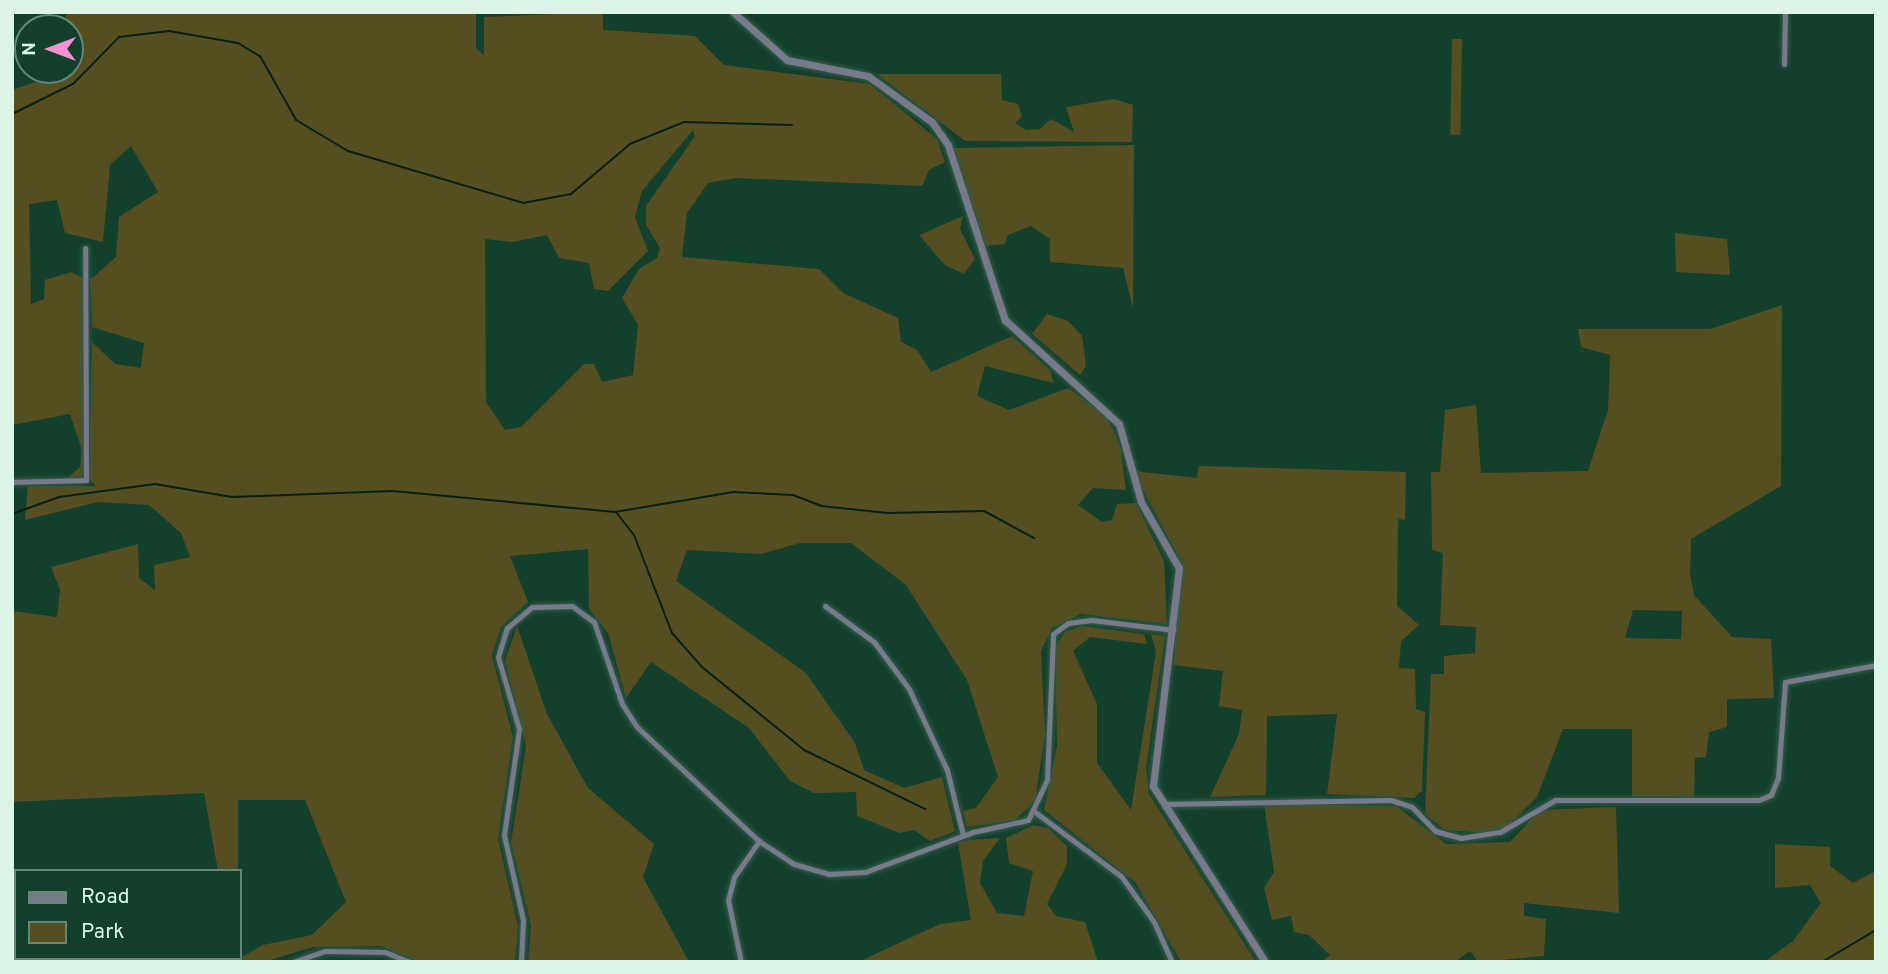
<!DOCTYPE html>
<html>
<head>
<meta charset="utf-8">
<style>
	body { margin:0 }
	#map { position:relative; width:1888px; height:974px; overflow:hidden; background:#13402c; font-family:Overpass,sans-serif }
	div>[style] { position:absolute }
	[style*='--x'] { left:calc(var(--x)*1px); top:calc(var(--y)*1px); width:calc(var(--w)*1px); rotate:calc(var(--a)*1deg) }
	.green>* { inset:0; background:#554e20; transform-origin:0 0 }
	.stream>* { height:2px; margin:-1px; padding:0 1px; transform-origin:1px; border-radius:1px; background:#062014 }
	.roads { filter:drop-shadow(0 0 2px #335d4a) drop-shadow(0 0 2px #335d4a) }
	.minor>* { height:5px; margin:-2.5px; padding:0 2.5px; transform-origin:2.5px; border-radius:2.5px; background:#787a8c }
	.tertiary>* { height:7px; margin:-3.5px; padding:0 3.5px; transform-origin:3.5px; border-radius:3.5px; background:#787a8c }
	span { translate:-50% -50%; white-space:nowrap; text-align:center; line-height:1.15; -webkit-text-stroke:5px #13402c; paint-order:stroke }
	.frame { position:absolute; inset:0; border:14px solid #ddf5e7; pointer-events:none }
	.legend { position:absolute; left:14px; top:869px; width:228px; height:91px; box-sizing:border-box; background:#13402c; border:2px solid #648877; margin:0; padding:9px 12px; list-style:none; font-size:21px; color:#ddf5e7 }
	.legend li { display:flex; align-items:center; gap:14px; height:35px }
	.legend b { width:35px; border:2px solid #648877 }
	.north { position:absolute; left:14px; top:14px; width:70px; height:70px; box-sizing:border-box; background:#13402c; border:2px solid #648877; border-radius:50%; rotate:270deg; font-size:19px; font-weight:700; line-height:28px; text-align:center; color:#ddf5e7 }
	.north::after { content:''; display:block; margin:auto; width:24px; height:32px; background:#f491d3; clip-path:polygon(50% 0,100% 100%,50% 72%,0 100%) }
</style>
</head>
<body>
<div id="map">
	<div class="green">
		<div style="clip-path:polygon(evenodd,67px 12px,476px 12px,476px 48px,484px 55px,484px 17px,603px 12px,603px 30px,695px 36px,724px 65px,870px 84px,937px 139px,945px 162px,929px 170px,922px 186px,736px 178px,708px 183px,687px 213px,682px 257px,819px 269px,843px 293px,898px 318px,901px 342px,917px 350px,931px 372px,1012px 336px,1050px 370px,1054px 383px,985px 366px,977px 396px,1009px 410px,1068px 388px,1107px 417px,1120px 445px,1126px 490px,1093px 488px,1078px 505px,1102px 522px,1112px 520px,1117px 504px,1136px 503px,1164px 561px,1167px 624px,1081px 614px,1052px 628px,1041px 651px,1045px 735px,1035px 801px,1015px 820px,967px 827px,963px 811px,976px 808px,998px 777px,967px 680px,906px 585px,851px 543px,800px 543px,761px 554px,687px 550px,676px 581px,806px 673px,855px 743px,864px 770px,904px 788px,942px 777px,955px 831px,930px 841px,914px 830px,900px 833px,857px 816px,856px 792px,814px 793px,790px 781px,749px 728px,651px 662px,626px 698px,608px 633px,589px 609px,588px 549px,510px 556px,528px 602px,501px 627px,492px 656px,513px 737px,498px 839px,518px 926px,515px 962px,418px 962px,381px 946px,313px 947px,263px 962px,198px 958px,240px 958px,263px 945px,312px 935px,346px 902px,305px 800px,238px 800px,238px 871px,218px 871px,204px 793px,12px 802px,12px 611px,57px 617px,60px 590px,51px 567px,138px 544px,139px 578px,155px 590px,154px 565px,190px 557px,181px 533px,149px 505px,98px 502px,25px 520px,28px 486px,96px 486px,89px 479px,92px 342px,115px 364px,141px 368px,144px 343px,92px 327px,90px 280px,116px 257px,119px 217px,158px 192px,131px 146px,110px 165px,103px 242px,65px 233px,57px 200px,29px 204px,31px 304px,44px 299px,45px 280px,71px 272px,83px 278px,84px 476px,66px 479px,80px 467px,82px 450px,70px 414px,12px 425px,12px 90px,70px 70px,70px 28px,62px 28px,67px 12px,693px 130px,695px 136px,646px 206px,646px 225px,660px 248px,657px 258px,639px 269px,622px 298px,638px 325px,633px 375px,602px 382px,594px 364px,584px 364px,521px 427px,505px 430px,486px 402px,485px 239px,513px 242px,547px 235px,559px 258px,589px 263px,594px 289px,608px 291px,648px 251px,635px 217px,642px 191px,693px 130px)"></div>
		<div style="left:1462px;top:39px;width:96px;height:10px;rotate:91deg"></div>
		<div style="clip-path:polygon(877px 74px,1001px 74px,1002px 100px,1018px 104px,1022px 117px,1015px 123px,1026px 130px,1040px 129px,1051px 119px,1074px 132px,1066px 107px,1114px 99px,1133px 105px,1132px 142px,965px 141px)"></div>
		<div style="clip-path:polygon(1134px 145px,1133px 308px,1123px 268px,1050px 262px,1050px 239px,1031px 226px,1008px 235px,1005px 244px,986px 246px,954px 148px)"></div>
		<div style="clip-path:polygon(963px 216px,960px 229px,975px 259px,964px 274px,945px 265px,919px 235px)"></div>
		<div style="clip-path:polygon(1675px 233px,1727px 239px,1730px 275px,1676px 272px)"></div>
		<div style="clip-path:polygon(evenodd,1782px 305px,1781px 486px,1691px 539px,1690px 574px,1694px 595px,1732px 637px,1771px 639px,1774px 698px,1727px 699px,1727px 727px,1709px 732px,1706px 757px,1695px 758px,1694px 797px,1632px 796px,1632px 729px,1563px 729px,1537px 797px,1507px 827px,1486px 833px,1445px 830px,1425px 814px,1431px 674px,1444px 674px,1444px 656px,1475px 653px,1476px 627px,1440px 625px,1443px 553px,1432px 550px,1431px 472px,1440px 472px,1445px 410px,1476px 405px,1481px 473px,1588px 471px,1608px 410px,1610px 355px,1581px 347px,1578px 329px,1710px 329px,1782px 305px,1633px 610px,1682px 611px,1681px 639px,1625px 638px,1633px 610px)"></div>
		<div style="clip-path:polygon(1047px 314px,1068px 321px,1082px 336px,1086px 366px,1080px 375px,1032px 334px)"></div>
		<div style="clip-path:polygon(1199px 466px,1406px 472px,1405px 520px,1398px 519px,1397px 606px,1419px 625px,1401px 641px,1399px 668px,1415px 669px,1416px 709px,1425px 712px,1422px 791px,1414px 798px,1327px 794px,1337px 714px,1267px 716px,1266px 795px,1210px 797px,1239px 734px,1242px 710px,1219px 706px,1223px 671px,1174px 665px,1179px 558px,1133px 471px,1197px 478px)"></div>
		<div style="clip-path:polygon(517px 626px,547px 714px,588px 788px,654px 844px,643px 877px,689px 962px,528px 962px,531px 925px,511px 843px,526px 746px,505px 660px)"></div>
		<div style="clip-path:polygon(1082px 626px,1144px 634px,1147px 644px,1090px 637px,1073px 651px,1097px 704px,1097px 763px,1131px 810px,1156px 652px,1151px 634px,1165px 636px,1146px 768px,1149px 794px,1256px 962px,1181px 962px,1135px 882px,1044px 810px,1057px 745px,1055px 647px,1065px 632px)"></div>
		<div style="clip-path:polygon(1264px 804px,1396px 806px,1446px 844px,1510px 842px,1540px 810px,1616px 807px,1619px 913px,1524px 903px,1524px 916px,1546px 919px,1544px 956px,1478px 962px,1470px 951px,1455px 962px,1321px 962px,1330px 955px,1309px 935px,1294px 932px,1291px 916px,1272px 920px,1264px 888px,1274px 872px)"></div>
		<div style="clip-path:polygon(1033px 825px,1048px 828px,1067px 846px,1067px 864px,1047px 904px,1056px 916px,1085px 922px,1098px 962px,858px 962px,940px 924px,971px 920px,958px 843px,968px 840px,1000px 838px,983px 861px,980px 883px,997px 913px,1024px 916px,1033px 871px,1009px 863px,1006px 838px)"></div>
		<div style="clip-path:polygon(1775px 844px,1830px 847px,1830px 866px,1853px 883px,1876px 871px,1876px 962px,1764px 962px,1793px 941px,1821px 903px,1810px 885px,1775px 888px)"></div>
	</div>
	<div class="stream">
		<div style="--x:12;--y:114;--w:68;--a:-26.2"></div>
		<div style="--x:73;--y:84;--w:66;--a:-45.6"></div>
		<div style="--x:119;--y:37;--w:50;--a:-6.8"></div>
		<div style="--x:169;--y:31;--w:70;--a:9.9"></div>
		<div style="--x:238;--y:43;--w:26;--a:31"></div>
		<div style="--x:260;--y:56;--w:73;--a:60.6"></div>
		<div style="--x:296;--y:120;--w:61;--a:30.8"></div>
		<div style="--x:348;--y:151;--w:183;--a:16.5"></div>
		<div style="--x:523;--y:203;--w:49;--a:-10.6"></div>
		<div style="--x:571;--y:194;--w:77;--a:-40.3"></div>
		<div style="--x:630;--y:144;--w:58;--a:-22.2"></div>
		<div style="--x:684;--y:122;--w:108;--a:1.6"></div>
		<div style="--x:616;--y:512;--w:29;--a:52"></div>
		<div style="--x:634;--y:535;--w:105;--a:68.8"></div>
		<div style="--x:672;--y:633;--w:45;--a:48.6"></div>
		<div style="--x:702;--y:667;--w:132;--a:39.1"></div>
		<div style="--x:804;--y:750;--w:135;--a:26"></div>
		<div style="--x:12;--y:514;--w:50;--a:-19.9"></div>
		<div style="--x:59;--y:497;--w:97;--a:-7.7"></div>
		<div style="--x:155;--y:484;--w:78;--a:9.6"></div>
		<div style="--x:232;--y:497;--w:161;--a:-2.1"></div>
		<div style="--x:393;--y:491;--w:223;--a:5.4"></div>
		<div style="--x:615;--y:512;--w:120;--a:-9.6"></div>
		<div style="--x:733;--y:492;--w:60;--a:2.9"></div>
		<div style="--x:793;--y:495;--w:30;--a:21"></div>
		<div style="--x:821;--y:506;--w:67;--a:6"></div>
		<div style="--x:888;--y:513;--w:96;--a:-1.2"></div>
		<div style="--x:984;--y:511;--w:57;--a:28.4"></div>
		<div style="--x:1822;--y:962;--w:63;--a:-30.7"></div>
	</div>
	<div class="roads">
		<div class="minor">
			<div style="--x:1784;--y:64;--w:52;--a:-88.9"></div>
			<div style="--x:12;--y:482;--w:74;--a:-1.5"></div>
			<div style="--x:86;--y:480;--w:232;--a:-90.2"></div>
			<div style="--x:825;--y:606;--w:61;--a:36.3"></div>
			<div style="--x:874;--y:642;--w:59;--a:53.3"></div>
			<div style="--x:909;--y:689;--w:89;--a:64.9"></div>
			<div style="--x:947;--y:770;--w:67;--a:76.2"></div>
			<div style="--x:1164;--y:804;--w:227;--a:-1"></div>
			<div style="--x:1391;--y:800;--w:22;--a:18"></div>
			<div style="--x:1412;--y:807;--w:33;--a:46"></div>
			<div style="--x:1435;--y:831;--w:27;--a:15"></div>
			<div style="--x:1461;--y:838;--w:39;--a:-9"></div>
			<div style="--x:1500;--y:832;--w:64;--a:-30.2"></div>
			<div style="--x:1555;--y:800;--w:204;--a:0"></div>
			<div style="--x:1759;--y:800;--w:13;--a:-23"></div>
			<div style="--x:1771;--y:795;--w:18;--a:-68"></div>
			<div style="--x:1778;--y:778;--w:96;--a:-85.8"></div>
			<div style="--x:1785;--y:682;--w:93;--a:-10.6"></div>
			<div style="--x:1035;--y:812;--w:107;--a:36.7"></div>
			<div style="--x:1121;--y:876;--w:57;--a:54.3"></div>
			<div style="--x:1154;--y:922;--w:44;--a:65.8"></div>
			<div style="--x:293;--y:962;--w:34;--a:-19"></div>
			<div style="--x:325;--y:951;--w:60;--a:1"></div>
			<div style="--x:385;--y:952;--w:27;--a:22"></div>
			<div style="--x:521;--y:962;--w:42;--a:-87.3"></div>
			<div style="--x:523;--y:920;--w:87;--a:-102.6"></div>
			<div style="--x:504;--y:835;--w:107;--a:-81.9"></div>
			<div style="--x:519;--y:729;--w:75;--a:-106.3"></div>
			<div style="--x:498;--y:657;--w:30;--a:-73"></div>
			<div style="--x:507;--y:628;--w:33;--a:-40"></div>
			<div style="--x:532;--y:607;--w:40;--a:-1.4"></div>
			<div style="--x:572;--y:606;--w:27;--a:36"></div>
			<div style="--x:594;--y:622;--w:87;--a:71.1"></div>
			<div style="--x:622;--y:704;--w:27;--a:57"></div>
			<div style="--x:637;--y:727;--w:167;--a:43.1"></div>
			<div style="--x:759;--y:841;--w:42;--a:33.3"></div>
			<div style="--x:794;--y:864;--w:35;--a:16"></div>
			<div style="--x:828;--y:874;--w:37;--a:-3"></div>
			<div style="--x:865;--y:872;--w:115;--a:-20.3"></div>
			<div style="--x:973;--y:832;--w:56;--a:-12.3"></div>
			<div style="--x:1028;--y:820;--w:44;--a:-64.6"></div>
			<div style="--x:1047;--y:780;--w:146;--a:-87.6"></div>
			<div style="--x:1053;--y:634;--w:19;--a:-36"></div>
			<div style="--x:1068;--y:623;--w:24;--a:-7"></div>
			<div style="--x:1092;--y:620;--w:82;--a:7"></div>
			<div style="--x:741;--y:962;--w:63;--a:-101.8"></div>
			<div style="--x:728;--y:900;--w:24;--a:-75"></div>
			<div style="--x:734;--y:877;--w:44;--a:-55.2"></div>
		</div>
		<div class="tertiary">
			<div style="--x:733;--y:12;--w:72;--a:41.6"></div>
			<div style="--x:787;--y:60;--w:83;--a:11.2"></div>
			<div style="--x:868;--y:76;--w:79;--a:35.7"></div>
			<div style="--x:932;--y:122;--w:28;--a:55"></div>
			<div style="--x:948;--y:145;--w:184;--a:72"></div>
			<div style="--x:1005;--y:320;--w:154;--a:42.4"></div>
			<div style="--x:1119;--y:424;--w:81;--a:74.2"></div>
			<div style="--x:1141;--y:502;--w:76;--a:60.1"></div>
			<div style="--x:1179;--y:568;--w:220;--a:96.8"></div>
			<div style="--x:1153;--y:786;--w:209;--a:57.5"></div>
		</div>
	</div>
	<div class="frame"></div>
	<ul class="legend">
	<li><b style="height:9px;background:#787a8c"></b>Road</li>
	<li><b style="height:19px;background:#554e20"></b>Park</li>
	</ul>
	<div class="north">N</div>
</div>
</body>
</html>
